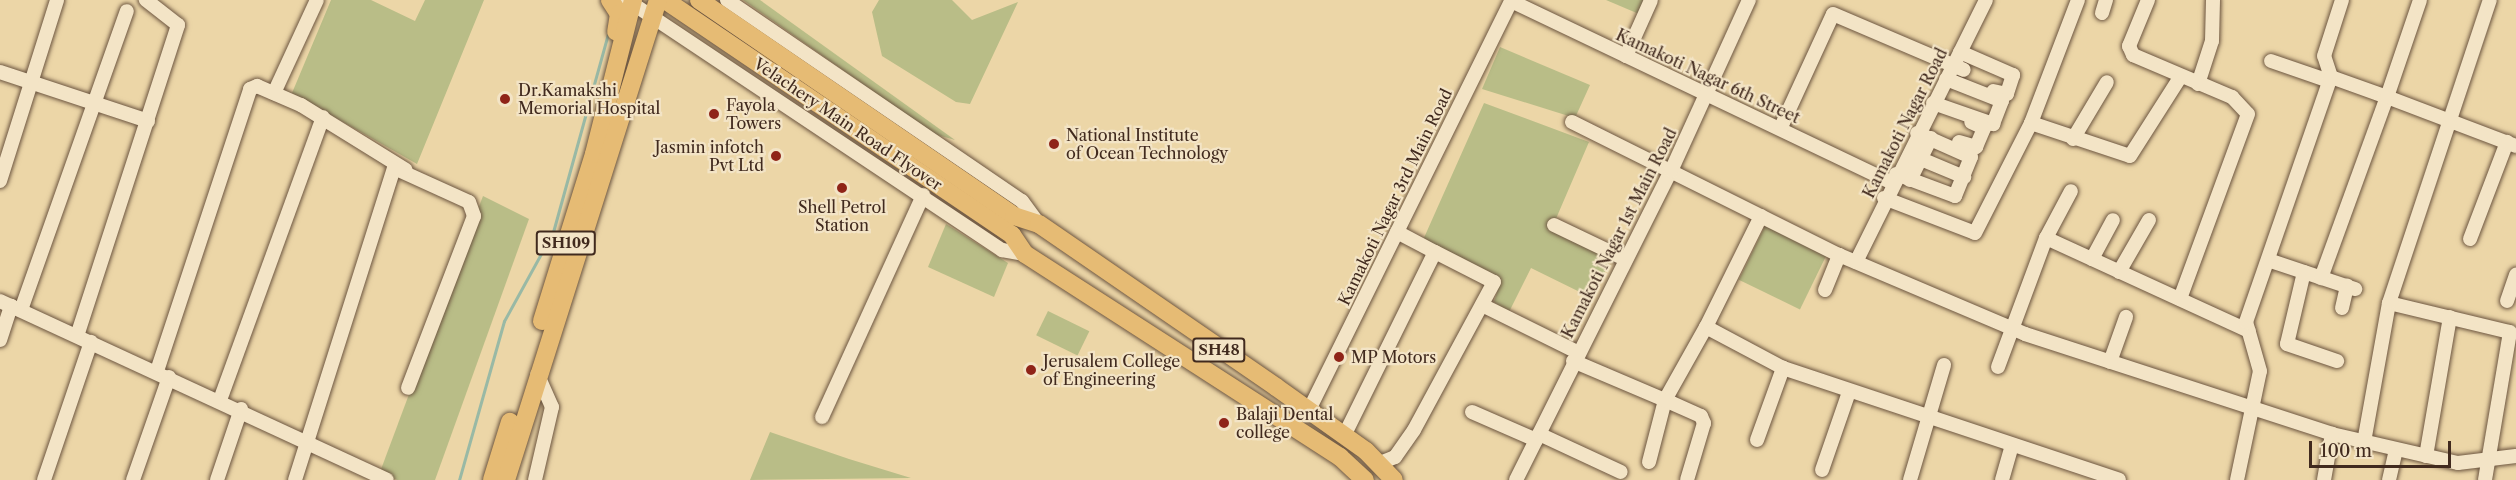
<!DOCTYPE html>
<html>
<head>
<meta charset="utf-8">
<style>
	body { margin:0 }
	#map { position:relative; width:2516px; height:480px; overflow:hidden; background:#ecd6a7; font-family:"Libre Caslon Text",serif }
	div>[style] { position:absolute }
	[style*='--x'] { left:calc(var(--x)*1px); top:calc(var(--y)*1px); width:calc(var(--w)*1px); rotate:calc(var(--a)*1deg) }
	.green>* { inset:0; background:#b9bd87; transform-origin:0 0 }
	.stream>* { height:3px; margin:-1.5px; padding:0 1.5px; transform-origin:1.5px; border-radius:1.5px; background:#99b9a5 }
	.roads { filter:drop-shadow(0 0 2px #6c5540) drop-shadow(0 0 2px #6c5540) }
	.minor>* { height:14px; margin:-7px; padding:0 7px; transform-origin:7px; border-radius:7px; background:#f3e4c6 }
	.major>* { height:18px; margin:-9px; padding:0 9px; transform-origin:9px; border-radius:9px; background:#e6bb74 }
	.dots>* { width:16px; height:16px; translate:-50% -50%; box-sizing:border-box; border:3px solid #f3e4c6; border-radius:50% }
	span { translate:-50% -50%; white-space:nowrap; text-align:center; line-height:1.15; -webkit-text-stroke:4.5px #f3e4c6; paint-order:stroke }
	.shield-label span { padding:2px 4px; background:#f3e4c6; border:2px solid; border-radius:4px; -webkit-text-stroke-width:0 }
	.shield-label { font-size:15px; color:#412a1e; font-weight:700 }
	.street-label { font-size:16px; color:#412a1e }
	.poi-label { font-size:16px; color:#412a1e }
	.left { translate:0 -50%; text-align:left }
	.right { translate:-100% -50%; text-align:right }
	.scale { position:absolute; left:2309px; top:441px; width:142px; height:27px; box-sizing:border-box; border:3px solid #412a1e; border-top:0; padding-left:8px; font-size:18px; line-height:21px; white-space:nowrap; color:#412a1e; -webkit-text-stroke:4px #f3e4c6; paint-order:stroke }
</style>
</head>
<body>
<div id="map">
	<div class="green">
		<div style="clip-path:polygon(331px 0,371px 0,415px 21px,425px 0,484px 0,417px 164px,292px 93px)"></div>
		<div style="clip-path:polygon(743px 0,760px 0,955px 140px,934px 134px)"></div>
		<div style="clip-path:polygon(879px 0,952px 0,972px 20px,1018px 2px,970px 104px,956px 102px,882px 56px,872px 12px)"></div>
		<div style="clip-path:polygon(1606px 0,1645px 0,1639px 14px)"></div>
		<div style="clip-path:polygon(1500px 47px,1590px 85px,1575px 118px,1482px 89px)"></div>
		<div style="clip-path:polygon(1484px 103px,1589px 142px,1555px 221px,1615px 252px,1592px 298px,1531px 268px,1509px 312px,1494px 302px,1500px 283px,1423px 240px)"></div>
		<div style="clip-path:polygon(483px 196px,529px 219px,435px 480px,397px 480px,380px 472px)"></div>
		<div style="clip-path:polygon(946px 224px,1008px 263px,994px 297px,928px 267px)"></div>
		<div style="left:1766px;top:224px;width:68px;height:62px;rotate:26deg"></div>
		<div style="left:1048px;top:311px;width:46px;height:27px;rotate:26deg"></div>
		<div style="clip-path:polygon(770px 432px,849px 459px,911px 478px,750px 480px)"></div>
	</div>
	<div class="stream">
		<div style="--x:459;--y:480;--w:165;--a:-74.2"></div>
		<div style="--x:504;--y:321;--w:102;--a:-61.2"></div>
		<div style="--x:553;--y:232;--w:205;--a:-74.5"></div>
	</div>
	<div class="roads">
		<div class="minor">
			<div style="--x:627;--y:0;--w:451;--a:33.7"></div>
			<div style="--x:1002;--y:250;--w:23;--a:10"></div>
			<div style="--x:727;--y:0;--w:357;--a:34.3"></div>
			<div style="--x:1022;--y:201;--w:29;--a:54"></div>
			<div style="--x:2148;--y:0;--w:50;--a:112.4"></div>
			<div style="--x:2129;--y:46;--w:10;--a:66"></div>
			<div style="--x:2133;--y:55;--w:108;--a:23"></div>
			<div style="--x:2232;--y:97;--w:23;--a:47"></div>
			<div style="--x:2248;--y:114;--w:197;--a:110.2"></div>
			<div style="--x:1511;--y:1;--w:421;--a:25.5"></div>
			<div style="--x:2102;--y:13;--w:14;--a:-73"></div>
			<div style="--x:1960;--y:52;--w:58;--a:23.5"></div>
			<div style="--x:2013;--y:75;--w:20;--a:108"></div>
			<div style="--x:2007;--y:94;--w:14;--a:-168"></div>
			<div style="--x:1626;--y:56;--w:61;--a:-65.9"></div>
			<div style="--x:2271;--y:61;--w:61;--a:19"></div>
			<div style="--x:0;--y:72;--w:156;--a:18.3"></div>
			<div style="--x:2331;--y:77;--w:22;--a:-108"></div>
			<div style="--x:2324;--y:56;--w:59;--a:-72.2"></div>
			<div style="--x:2198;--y:84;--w:45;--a:-72"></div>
			<div style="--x:2212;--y:41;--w:41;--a:-88.6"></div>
			<div style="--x:274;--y:93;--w:102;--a:-65.2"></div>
			<div style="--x:1933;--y:103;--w:64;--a:19.3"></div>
			<div style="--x:1993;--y:124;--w:25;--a:-69"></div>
			<div style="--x:2002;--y:101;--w:60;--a:-158.6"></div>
			<div style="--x:1572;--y:122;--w:298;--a:26.5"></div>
			<div style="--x:1839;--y:255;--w:202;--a:23"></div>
			<div style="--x:2025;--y:334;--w:323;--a:18"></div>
			<div style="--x:2332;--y:434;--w:129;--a:13"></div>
			<div style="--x:2458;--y:463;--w:58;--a:-6.9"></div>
			<div style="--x:2031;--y:123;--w:132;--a:-69.1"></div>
			<div style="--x:1781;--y:127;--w:124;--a:-65.3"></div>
			<div style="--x:1833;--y:14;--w:142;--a:23.1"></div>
			<div style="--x:2073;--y:139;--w:66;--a:-59.2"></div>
			<div style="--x:1959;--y:142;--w:18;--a:16"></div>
			<div style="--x:1976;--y:147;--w:21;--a:-67"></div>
			<div style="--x:1984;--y:128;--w:14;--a:-155"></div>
			<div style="--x:1921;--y:159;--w:47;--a:22.7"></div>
			<div style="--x:1896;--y:174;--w:63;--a:20.4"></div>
			<div style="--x:1955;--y:196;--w:42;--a:-67.7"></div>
			<div style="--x:1971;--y:157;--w:59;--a:-156"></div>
			<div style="--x:1910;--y:180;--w:47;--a:-63.4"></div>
			<div style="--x:0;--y:181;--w:190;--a:-72.5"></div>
			<div style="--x:1884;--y:198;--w:97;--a:21"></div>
			<div style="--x:1975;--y:233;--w:123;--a:-63"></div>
			<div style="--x:2031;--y:123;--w:104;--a:18.4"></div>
			<div style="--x:2130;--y:156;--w:91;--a:-57.5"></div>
			<div style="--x:1554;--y:225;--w:79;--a:25.6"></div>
			<div style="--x:1397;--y:232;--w:43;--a:27.8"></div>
			<div style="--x:2046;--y:238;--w:223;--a:24.6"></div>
			<div style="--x:2470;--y:239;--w:104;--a:-69.1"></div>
			<div style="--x:2092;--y:259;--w:44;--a:-61.7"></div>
			<div style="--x:2268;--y:260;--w:92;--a:18.4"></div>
			<div style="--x:1856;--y:262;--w:292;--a:-63.6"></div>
			<div style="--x:2119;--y:272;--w:60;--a:-60"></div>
			<div style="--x:2304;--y:272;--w:74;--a:103.3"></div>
			<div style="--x:2287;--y:344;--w:53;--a:18.8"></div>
			<div style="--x:2321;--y:278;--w:193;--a:-70"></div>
			<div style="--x:2387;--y:97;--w:138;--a:20.8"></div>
			<div style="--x:1825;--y:290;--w:38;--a:-68"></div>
			<div style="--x:0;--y:301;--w:426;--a:24.8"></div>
			<div style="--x:2507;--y:301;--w:28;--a:-71"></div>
			<div style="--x:2389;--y:303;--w:124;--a:13.5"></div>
			<div style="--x:2510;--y:332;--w:150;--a:99.6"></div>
			<div style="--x:1482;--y:305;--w:106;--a:26.3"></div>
			<div style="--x:2342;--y:308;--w:23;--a:-77"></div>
			<div style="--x:21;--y:310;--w:317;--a:-70.5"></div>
			<div style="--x:1706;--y:327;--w:124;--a:-63.6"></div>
			<div style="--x:77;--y:336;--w:327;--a:-72"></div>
			<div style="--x:178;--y:25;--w:41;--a:-142"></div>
			<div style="--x:0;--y:340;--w:36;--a:-72"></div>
			<div style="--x:1573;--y:361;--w:100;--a:23"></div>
			<div style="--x:1665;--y:400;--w:84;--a:-60.7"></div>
			<div style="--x:1706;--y:327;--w:87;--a:28"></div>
			<div style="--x:1783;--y:368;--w:354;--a:18.4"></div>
			<div style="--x:2110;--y:362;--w:48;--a:-70.4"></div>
			<div style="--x:1998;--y:367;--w:138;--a:-69.6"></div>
			<div style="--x:2046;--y:238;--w:53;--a:-62"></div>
			<div style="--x:157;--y:371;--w:297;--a:-71.7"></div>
			<div style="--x:250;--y:89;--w:8;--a:-23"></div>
			<div style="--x:257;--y:86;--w:48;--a:23.4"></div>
			<div style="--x:301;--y:105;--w:123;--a:31.8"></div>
			<div style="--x:220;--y:400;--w:301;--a:-70"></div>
			<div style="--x:1309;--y:410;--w:458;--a:-63.7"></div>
			<div style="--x:1472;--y:412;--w:70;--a:23.6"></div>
			<div style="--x:822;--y:417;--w:244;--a:-65.5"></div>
			<div style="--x:1539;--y:434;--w:90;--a:24.9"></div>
			<div style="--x:1344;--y:436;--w:205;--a:-63.7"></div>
			<div style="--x:1435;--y:252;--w:66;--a:27"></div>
			<div style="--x:1494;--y:282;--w:168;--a:118.4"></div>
			<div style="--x:1414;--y:430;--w:33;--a:125"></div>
			<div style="--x:1395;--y:457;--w:16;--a:158"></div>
			<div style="--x:1757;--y:440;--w:77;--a:-70.1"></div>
			<div style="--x:2364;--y:442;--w:141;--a:-79.8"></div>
			<div style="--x:2389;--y:303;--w:319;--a:-71.6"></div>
			<div style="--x:2426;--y:456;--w:141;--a:-80.2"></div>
			<div style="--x:1649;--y:462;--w:64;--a:-75.5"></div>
			<div style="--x:1665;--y:400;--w:39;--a:24"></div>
			<div style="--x:1701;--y:416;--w:8;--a:67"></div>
			<div style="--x:1704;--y:423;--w:59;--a:106.6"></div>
			<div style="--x:1822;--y:470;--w:83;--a:-70.9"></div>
			<div style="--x:44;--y:480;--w:146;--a:-71.2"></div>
			<div style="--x:133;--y:480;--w:109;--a:-70.7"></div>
			<div style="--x:217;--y:480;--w:75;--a:-71.3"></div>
			<div style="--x:295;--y:480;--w:327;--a:-72.4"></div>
			<div style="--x:394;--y:168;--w:82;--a:24.4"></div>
			<div style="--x:469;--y:202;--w:15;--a:70"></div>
			<div style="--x:474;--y:216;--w:184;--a:111"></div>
			<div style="--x:535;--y:480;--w:75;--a:-76.9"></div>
			<div style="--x:552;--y:407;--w:36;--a:-114"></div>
			<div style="--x:1516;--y:480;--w:346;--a:-63.4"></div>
			<div style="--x:1671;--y:171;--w:188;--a:-65.5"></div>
			<div style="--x:1910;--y:480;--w:120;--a:-73.5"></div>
			<div style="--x:2002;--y:480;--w:33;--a:-74"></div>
			<div style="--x:2237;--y:480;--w:111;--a:-78.1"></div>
			<div style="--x:2260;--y:371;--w:51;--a:-105.9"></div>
			<div style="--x:2246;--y:322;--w:259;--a:-70.9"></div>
			<div style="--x:2331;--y:77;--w:59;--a:19.7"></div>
			<div style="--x:2387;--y:97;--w:102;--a:-71.2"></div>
			<div style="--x:2324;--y:480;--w:47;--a:-80.1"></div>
			<div style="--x:2389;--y:480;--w:31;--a:-77"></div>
		</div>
		<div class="major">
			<div style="--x:610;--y:0;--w:17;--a:57"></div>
			<div style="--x:619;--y:14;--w:18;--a:99"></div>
			<div style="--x:665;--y:0;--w:419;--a:34.1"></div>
			<div style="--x:1012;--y:235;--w:23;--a:56"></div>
			<div style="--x:1025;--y:254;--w:375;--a:32.8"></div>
			<div style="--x:1340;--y:457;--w:34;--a:43"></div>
			<div style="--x:699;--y:0;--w:382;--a:34.4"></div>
			<div style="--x:1014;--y:216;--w:26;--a:18"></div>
			<div style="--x:1039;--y:224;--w:288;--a:34.5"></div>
			<div style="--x:1276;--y:387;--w:110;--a:35.4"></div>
			<div style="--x:1366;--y:451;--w:40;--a:46"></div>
			<div style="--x:542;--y:321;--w:175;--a:-72.7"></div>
			<div style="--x:594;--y:154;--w:159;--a:-75.8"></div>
			<div style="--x:492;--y:480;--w:61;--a:-72.8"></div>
			<div style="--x:506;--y:480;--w:503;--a:-72.43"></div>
		</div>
	</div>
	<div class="dots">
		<div style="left:505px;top:99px;background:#8f2418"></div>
		<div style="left:714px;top:114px;background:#8f2418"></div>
		<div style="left:1054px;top:144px;background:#8f2418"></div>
		<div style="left:776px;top:156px;background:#8f2418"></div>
		<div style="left:842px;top:188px;background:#8f2418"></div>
		<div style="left:1339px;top:357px;background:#8f2418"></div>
		<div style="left:1031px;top:370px;background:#8f2418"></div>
		<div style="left:1224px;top:423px;background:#8f2418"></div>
	</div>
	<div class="shield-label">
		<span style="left:566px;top:243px">SH109</span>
		<span style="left:1219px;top:350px">SH48</span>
	</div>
	<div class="street-label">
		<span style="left:1708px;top:76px;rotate:25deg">Kamakoti Nagar 6th Street</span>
		<span style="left:1905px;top:123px;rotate:-63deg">Kamakoti Nagar Road</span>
		<span style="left:848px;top:124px;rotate:34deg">Velachery Main Road Flyover</span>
		<span style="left:1395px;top:197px;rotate:-64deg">Kamakoti Nagar 3rd Main Road</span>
		<span style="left:1619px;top:233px;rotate:-63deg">Kamakoti Nagar 1st Main Road</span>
	</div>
	<div class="poi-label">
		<span class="left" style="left:518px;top:99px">Dr.Kamakshi<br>Memorial Hospital</span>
		<span class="left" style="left:726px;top:114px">Fayola<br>Towers</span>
		<span class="left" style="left:1066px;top:144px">National Institute<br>of Ocean Technology</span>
		<span class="right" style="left:764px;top:156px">Jasmin infotch<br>Pvt Ltd</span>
		<span style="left:842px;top:216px">Shell Petrol<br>Station</span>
		<span class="left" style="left:1351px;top:357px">MP Motors</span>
		<span class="left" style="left:1043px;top:370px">Jerusalem College<br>of Engineering</span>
		<span class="left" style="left:1236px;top:423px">Balaji Dental<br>college</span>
	</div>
	<div class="scale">100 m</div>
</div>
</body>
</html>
